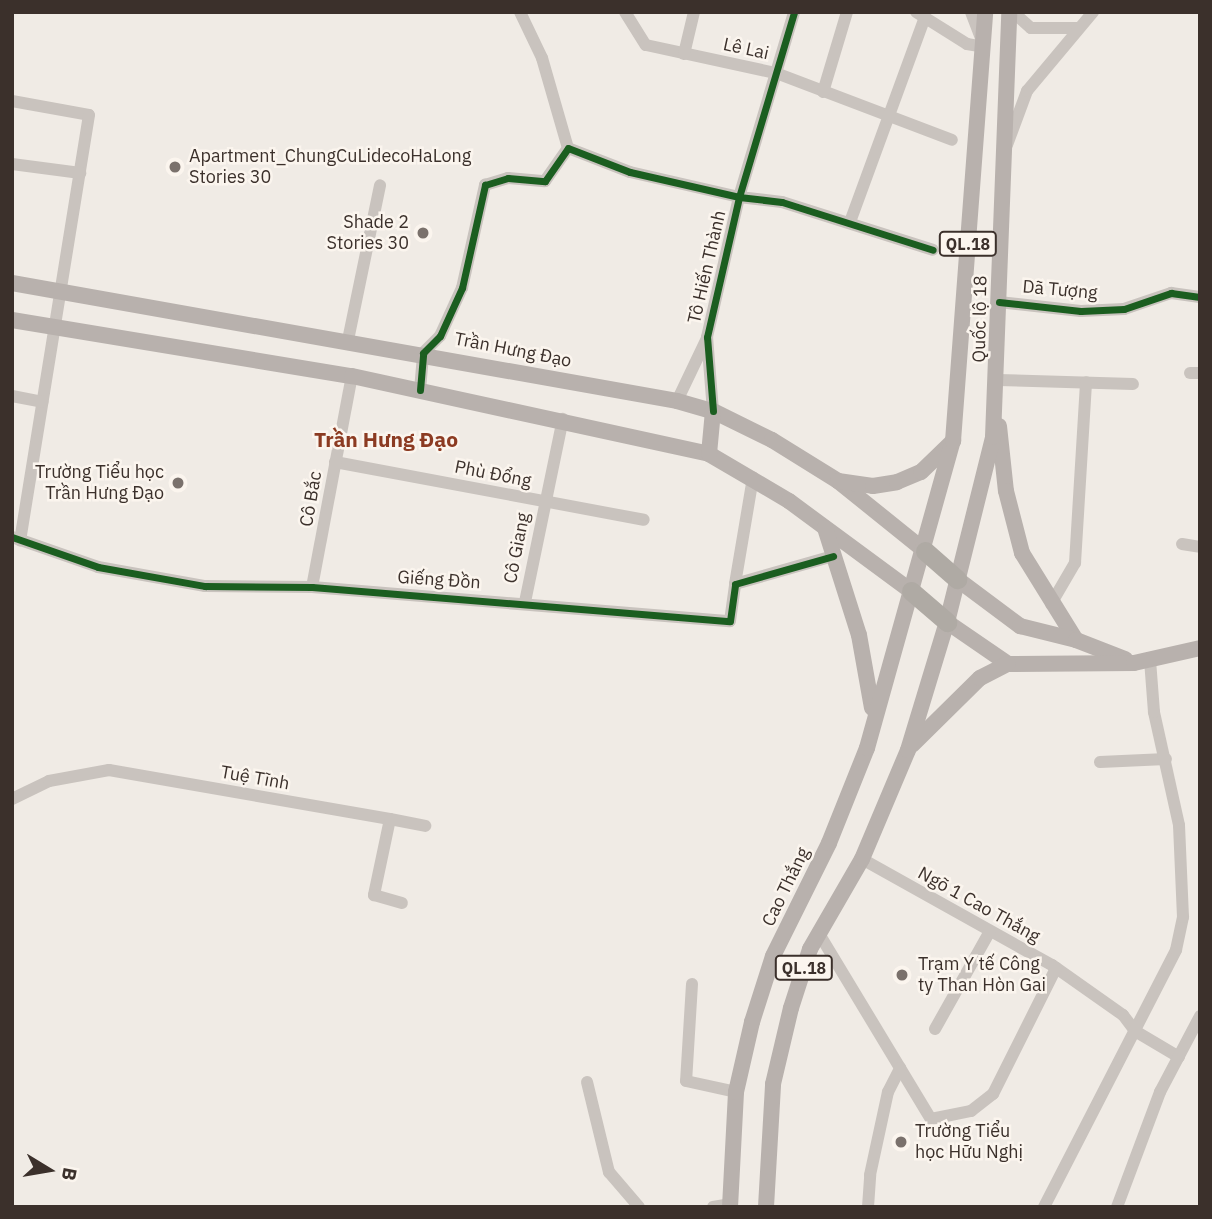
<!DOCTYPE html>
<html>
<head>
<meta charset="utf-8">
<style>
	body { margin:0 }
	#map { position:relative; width:1212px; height:1219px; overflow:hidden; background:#f0ebe5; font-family:"IBM Plex Sans",sans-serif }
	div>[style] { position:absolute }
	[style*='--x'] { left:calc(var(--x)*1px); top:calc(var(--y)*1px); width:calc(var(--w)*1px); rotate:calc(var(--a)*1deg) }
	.minor>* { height:12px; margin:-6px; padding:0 6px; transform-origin:6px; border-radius:6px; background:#c9c3be }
	.major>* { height:16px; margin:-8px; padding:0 8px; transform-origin:8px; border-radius:8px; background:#b8b1ad }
	.highway>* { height:19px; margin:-9.5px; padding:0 9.5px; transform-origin:9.5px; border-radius:9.5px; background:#afaaa4 }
	.cycleway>* { height:7px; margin:-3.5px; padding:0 3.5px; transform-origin:3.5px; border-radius:3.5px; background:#1b5e20 }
	.dots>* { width:19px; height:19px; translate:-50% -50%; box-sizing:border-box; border:4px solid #fbf5ee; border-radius:50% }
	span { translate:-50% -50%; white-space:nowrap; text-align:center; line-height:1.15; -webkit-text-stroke:5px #fbf5ee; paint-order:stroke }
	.shield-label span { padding:2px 5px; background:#fbf5ee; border:2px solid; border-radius:5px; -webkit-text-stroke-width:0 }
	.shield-label { font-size:16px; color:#3b302b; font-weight:700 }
	.street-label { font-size:18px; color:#3b302b }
	.poi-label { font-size:18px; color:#3b302b }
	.left { translate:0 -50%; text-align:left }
	.right { translate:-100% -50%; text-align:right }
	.quarter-label { font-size:21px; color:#8c3b22; font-weight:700 }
	.frame { position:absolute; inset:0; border:14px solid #3b302b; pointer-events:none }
	.north { position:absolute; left:14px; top:1135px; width:70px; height:70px; -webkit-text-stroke:5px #fbf5ee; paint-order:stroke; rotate:101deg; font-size:19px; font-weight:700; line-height:28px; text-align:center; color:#3b302b }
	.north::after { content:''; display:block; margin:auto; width:24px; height:32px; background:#3b302b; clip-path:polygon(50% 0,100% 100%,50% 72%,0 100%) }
</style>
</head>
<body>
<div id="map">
	<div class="minor">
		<div style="--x:520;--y:12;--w:51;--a:64.4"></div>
		<div style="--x:542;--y:58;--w:94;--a:73.9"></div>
		<div style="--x:625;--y:12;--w:39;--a:58"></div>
		<div style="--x:646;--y:45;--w:133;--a:12.2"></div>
		<div style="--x:776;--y:73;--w:188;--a:20.8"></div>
		<div style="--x:916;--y:12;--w:60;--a:32.1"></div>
		<div style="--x:967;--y:44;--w:17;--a:10"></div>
		<div style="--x:971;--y:12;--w:30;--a:69"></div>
		<div style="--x:1013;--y:12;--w:24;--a:42"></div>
		<div style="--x:1031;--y:28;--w:47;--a:0"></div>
		<div style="--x:684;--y:54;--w:43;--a:-76.6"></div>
		<div style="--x:823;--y:92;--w:84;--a:-73.3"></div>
		<div style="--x:12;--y:101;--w:78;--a:10.3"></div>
		<div style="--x:89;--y:115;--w:431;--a:99.2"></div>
		<div style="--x:1007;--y:145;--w:58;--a:-69.7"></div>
		<div style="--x:1027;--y:91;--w:103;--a:-50.1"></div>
		<div style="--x:12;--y:164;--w:69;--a:7.5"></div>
		<div style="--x:850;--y:222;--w:218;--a:-69.9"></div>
		<div style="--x:999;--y:302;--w:82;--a:6.3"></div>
		<div style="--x:1081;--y:311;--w:43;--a:-2.7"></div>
		<div style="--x:1124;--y:309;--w:50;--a:-18.8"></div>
		<div style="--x:1171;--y:293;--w:29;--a:8"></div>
		<div style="--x:348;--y:340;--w:158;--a:-78.3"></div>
		<div style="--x:1190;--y:373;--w:10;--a:0"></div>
		<div style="--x:998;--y:380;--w:135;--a:1.7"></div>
		<div style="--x:420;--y:390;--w:37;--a:-85"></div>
		<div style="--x:423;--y:353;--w:24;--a:-45"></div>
		<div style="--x:440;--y:336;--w:53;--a:-65.4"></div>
		<div style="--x:462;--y:288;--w:106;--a:-77.4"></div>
		<div style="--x:485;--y:185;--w:24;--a:-17"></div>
		<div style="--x:508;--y:178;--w:37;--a:5"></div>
		<div style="--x:545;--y:181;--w:40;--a:-55.1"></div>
		<div style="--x:568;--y:148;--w:66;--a:21.2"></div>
		<div style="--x:630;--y:172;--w:112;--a:12.9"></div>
		<div style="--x:739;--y:197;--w:43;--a:6.6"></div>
		<div style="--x:782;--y:202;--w:158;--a:17.6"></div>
		<div style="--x:12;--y:396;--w:31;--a:11"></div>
		<div style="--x:677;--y:401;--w:70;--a:-64.5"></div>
		<div style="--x:713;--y:411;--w:74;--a:-94.6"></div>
		<div style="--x:707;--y:337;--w:144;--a:-77.1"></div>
		<div style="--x:739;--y:197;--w:193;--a:-73.4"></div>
		<div style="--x:335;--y:462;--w:314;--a:10.6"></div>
		<div style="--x:12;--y:537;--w:91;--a:19.2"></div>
		<div style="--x:98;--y:567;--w:109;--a:10.1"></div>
		<div style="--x:205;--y:586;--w:107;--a:0.5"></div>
		<div style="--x:312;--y:587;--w:419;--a:4.7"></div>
		<div style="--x:730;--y:621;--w:37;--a:-82"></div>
		<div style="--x:735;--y:584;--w:102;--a:-15.9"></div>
		<div style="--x:1182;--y:544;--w:18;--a:9"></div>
		<div style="--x:735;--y:584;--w:108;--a:-80.4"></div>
		<div style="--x:312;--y:587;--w:215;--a:-79.3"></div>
		<div style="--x:525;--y:602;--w:187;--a:-78.3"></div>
		<div style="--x:1051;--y:604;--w:48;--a:-59.7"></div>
		<div style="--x:1075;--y:563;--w:181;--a:-86.5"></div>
		<div style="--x:1100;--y:762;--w:66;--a:-2.6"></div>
		<div style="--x:12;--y:799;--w:41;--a:-25.9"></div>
		<div style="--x:49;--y:781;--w:61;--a:-10.4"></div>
		<div style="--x:109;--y:770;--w:285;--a:9.9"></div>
		<div style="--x:390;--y:819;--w:78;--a:101.9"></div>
		<div style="--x:374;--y:895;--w:29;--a:16"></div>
		<div style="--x:390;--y:819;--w:36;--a:11"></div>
		<div style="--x:862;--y:859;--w:218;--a:29.2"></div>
		<div style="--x:1052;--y:965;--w:87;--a:35.2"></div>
		<div style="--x:1123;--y:1015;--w:20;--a:53"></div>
		<div style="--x:1135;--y:1031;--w:51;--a:30.6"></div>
		<div style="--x:818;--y:932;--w:218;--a:58.9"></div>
		<div style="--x:931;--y:1119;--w:41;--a:-11.3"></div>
		<div style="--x:971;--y:1111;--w:28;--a:-38"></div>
		<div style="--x:993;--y:1094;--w:141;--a:-63.4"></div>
		<div style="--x:692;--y:984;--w:97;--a:93.5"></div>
		<div style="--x:686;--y:1081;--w:51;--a:12.4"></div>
		<div style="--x:935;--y:1029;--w:112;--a:-60.7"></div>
		<div style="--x:587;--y:1082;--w:93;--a:76.3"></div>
		<div style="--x:609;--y:1172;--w:46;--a:49.4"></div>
		<div style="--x:713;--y:1207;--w:17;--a:-10"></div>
		<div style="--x:868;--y:1207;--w:32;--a:-86"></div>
		<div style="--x:870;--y:1175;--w:85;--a:-77.8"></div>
		<div style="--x:888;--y:1092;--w:27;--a:-63"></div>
		<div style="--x:1044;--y:1207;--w:289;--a:-62.8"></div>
		<div style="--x:1176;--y:950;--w:34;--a:-78"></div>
		<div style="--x:1183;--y:917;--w:92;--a:-92.5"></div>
		<div style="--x:1179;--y:825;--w:116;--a:-102.5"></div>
		<div style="--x:1154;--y:712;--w:52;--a:-94.4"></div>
		<div style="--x:1117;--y:1207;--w:123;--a:-69.5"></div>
		<div style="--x:1160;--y:1092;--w:86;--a:-62.2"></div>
	</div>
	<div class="major">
		<div style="--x:12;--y:283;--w:675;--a:10.06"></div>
		<div style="--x:677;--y:401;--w:37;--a:16"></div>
		<div style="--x:713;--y:411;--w:66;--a:26.2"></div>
		<div style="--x:772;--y:440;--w:78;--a:31.8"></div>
		<div style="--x:838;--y:481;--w:112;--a:38.8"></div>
		<div style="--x:12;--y:320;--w:345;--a:9.4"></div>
		<div style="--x:352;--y:376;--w:365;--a:12.3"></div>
		<div style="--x:709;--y:454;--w:93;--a:30.4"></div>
		<div style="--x:789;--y:501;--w:152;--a:36.4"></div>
		<div style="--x:999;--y:426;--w:65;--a:83.9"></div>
		<div style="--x:1006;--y:491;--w:64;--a:75.5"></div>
		<div style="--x:1022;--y:553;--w:102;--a:58.2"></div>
		<div style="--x:709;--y:454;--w:43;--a:-84.7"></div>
		<div style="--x:838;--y:481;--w:35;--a:8"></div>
		<div style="--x:873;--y:486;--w:24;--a:-9"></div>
		<div style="--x:897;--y:482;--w:26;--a:-23"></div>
		<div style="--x:921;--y:472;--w:45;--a:-44.1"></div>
		<div style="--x:825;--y:528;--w:112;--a:72.4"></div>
		<div style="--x:859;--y:635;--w:74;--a:79.9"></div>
		<div style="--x:957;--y:579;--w:79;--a:36.7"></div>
		<div style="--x:1020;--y:626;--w:58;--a:14"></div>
		<div style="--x:1076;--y:640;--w:53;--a:21.2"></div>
		<div style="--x:947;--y:622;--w:74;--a:34.5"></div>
		<div style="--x:1008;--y:664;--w:126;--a:-0.5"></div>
		<div style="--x:1134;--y:663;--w:68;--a:-12.8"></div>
		<div style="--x:912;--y:745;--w:95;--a:-44.6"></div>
		<div style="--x:980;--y:678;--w:31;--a:-27"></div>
		<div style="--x:730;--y:1207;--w:115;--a:-87"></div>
		<div style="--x:736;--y:1092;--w:72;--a:-77.1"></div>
		<div style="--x:752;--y:1022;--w:69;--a:-72.3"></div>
		<div style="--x:773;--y:956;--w:126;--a:-63.6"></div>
		<div style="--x:829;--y:843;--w:102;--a:-68.2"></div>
		<div style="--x:867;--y:748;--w:319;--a:-74.4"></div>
		<div style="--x:953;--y:441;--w:430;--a:-85.7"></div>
		<div style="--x:766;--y:1207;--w:123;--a:-86.7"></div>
		<div style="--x:773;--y:1084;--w:78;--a:-76.7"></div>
		<div style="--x:791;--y:1008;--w:62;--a:-72.1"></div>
		<div style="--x:810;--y:949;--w:104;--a:-60"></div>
		<div style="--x:862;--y:859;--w:118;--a:-67.1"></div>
		<div style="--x:908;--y:750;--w:134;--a:-73.1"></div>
		<div style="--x:947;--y:622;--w:191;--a:-76"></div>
		<div style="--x:993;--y:437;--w:425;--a:-87.8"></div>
	</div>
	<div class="highway">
		<div style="--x:925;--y:551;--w:43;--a:41.2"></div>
		<div style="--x:911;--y:591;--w:48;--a:40.7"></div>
	</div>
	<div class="cycleway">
		<div style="--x:999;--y:302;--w:82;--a:6.3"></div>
		<div style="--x:1081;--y:311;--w:43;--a:-2.7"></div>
		<div style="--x:1124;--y:309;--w:50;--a:-18.8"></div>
		<div style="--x:1171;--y:293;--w:29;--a:8"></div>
		<div style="--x:420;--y:390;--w:37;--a:-85"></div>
		<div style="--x:423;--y:353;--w:24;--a:-45"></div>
		<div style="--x:440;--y:336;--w:53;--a:-65.4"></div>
		<div style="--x:462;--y:288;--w:106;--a:-77.4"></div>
		<div style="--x:485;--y:185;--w:24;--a:-17"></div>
		<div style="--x:508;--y:178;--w:37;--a:5"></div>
		<div style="--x:545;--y:181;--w:40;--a:-55.1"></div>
		<div style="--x:568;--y:148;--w:66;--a:21.2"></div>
		<div style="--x:630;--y:172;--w:112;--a:12.9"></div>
		<div style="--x:739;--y:197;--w:43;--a:6.6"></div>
		<div style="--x:782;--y:202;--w:158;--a:17.6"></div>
		<div style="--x:713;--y:411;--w:74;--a:-94.6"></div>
		<div style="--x:707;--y:337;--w:144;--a:-77.1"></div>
		<div style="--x:739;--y:197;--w:193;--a:-73.4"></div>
		<div style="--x:12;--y:537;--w:91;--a:19.2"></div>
		<div style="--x:98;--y:567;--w:109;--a:10.1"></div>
		<div style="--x:205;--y:586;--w:107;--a:0.5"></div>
		<div style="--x:312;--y:587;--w:419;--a:4.7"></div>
		<div style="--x:730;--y:621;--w:37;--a:-82"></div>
		<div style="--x:735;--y:584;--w:102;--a:-15.9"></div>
	</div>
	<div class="dots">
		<div style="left:175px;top:167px;background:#7a716c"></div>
		<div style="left:423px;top:233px;background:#7a716c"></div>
		<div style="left:178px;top:483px;background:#7a716c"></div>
		<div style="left:902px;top:975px;background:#7a716c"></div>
		<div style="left:901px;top:1142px;background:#7a716c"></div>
	</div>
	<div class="shield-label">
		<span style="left:968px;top:244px">QL.18</span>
		<span style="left:804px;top:968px">QL.18</span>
	</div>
	<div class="street-label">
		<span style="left:746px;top:49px;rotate:12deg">Lê Lai</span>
		<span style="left:707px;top:267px;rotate:-77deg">Tô Hiến Thành</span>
		<span style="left:1060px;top:290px;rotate:5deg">Dã Tượng</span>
		<span style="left:980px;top:319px;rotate:-89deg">Quốc lộ 18</span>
		<span style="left:513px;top:350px;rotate:11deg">Trần Hưng Đạo</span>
		<span style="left:493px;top:474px;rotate:11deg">Phù Đổng</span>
		<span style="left:311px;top:499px;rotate:-80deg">Cô Bắc</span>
		<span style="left:517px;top:548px;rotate:-79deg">Cô Giang</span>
		<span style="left:439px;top:580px;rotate:4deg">Giếng Đồn</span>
		<span style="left:255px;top:778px;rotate:10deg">Tuệ Tĩnh</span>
		<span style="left:786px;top:887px;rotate:-64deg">Cao Thắng</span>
		<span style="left:979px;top:905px;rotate:29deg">Ngõ 1 Cao Thắng</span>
	</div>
	<div class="poi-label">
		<span class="left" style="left:189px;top:167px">Apartment_ChungCuLidecoHaLong<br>Stories 30</span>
		<span class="right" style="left:409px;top:233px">Shade 2<br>Stories 30</span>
		<span class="right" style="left:164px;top:483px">Trường Tiểu học<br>Trần Hưng Đạo</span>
		<span class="left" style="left:918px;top:975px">Trạm Y tế Công<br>ty Than Hòn Gai</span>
		<span class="left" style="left:915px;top:1142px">Trường Tiểu<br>học Hữu Nghị</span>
	</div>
	<div class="quarter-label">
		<span style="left:386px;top:439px">Trần Hưng Đạo</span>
	</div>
	<div class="frame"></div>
	<div class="north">B</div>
</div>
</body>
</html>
